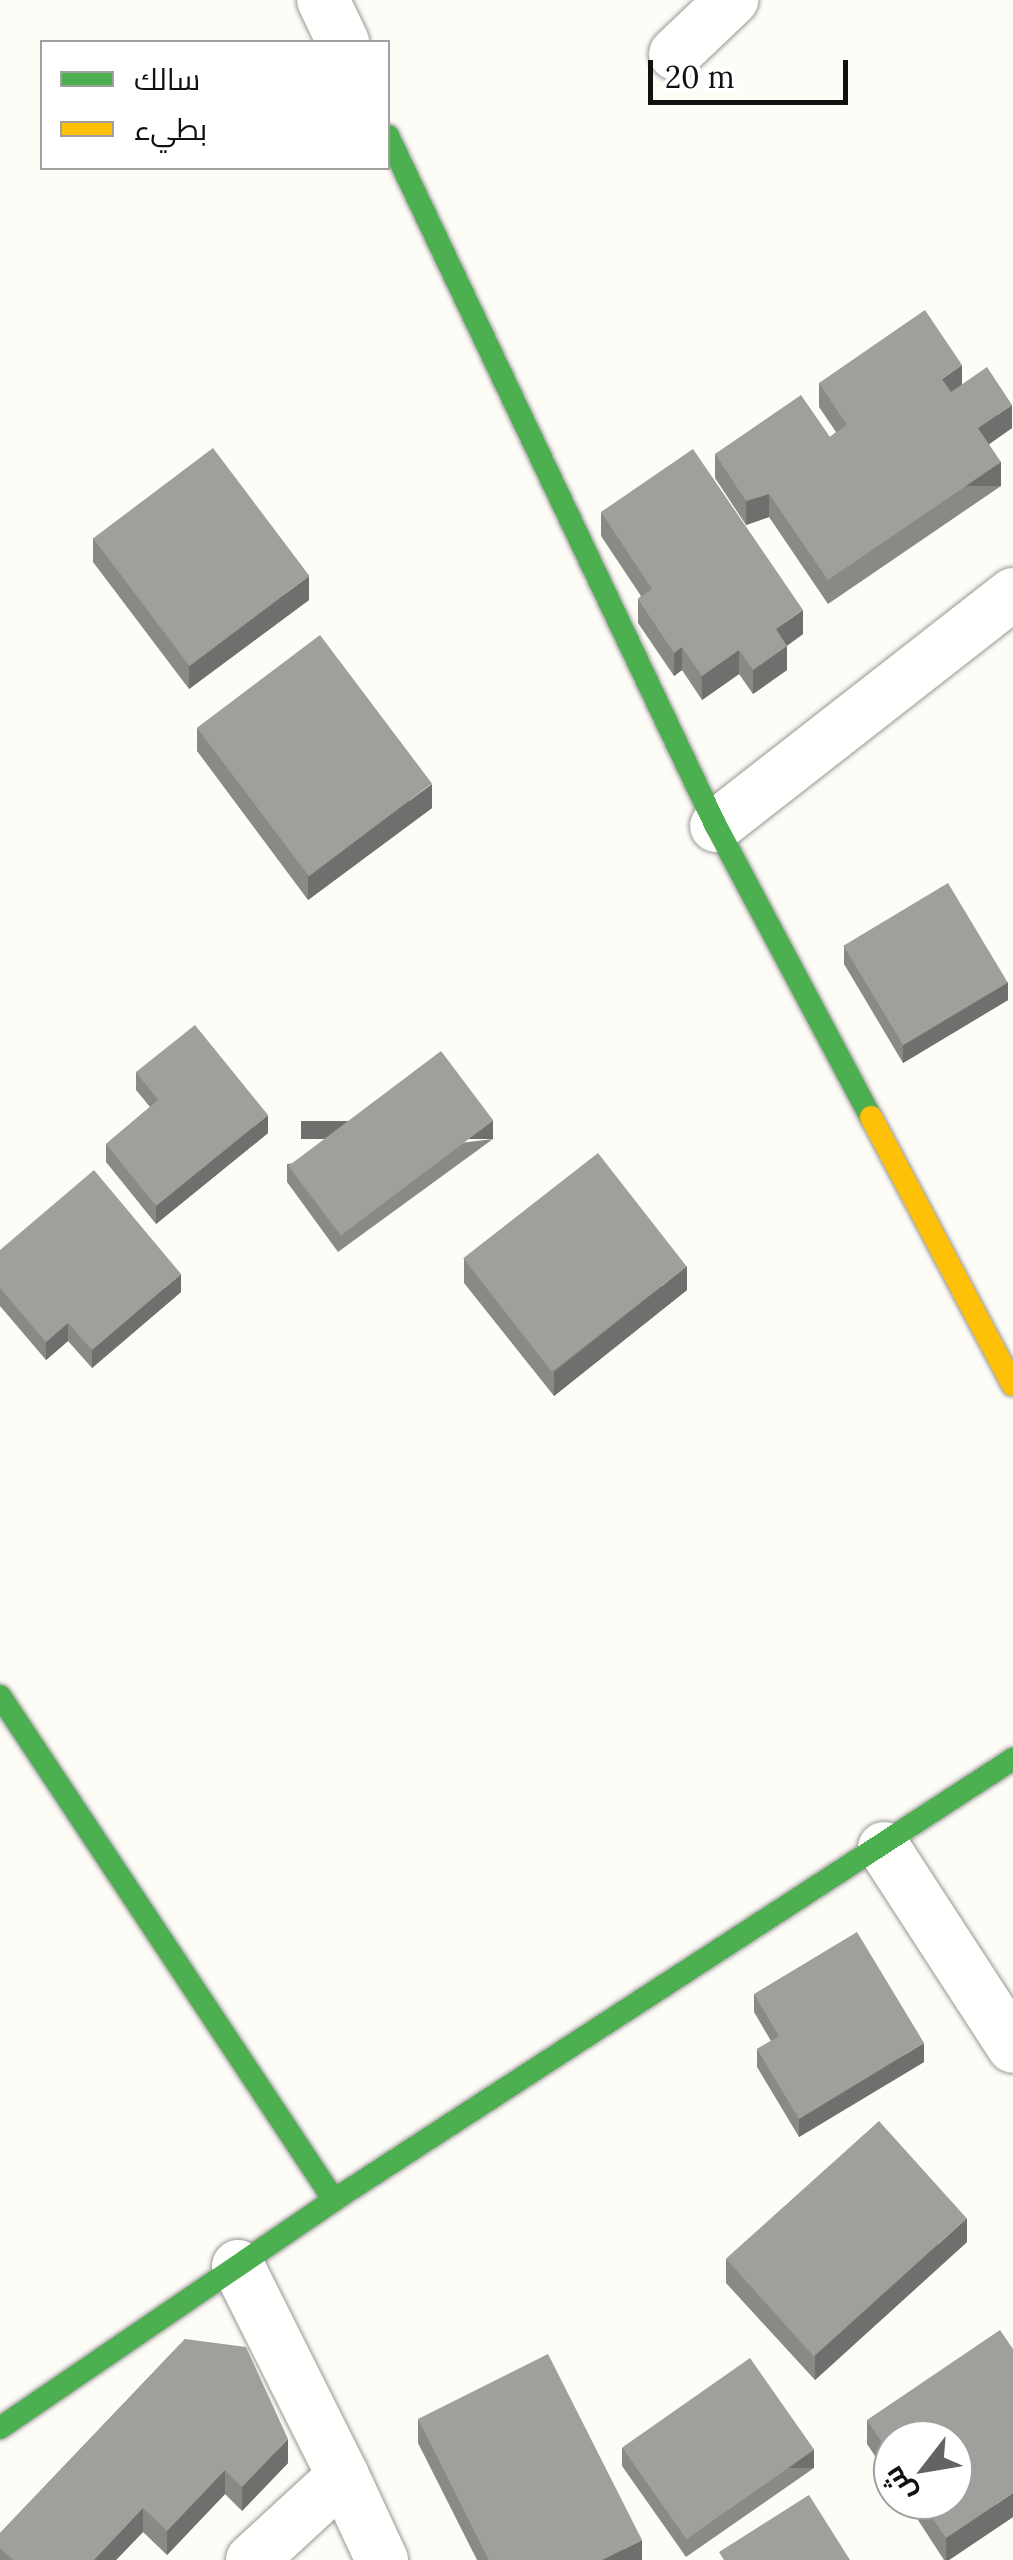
<!DOCTYPE html>
<html>
<head>
<meta charset="utf-8">
<style>
	body { margin:0 }
	#map { position:relative; width:1013px; height:2560px; overflow:hidden; background:#fdfcf7; font-family:Lora,Cairo,serif }
	div>[style] { position:absolute }
	[style*='--x'] { left:calc(var(--x)*1px); top:calc(var(--y)*1px); width:calc(var(--w)*1px); rotate:calc(var(--a)*1deg) }
	.roads { filter:drop-shadow(0 0 2px #979795) drop-shadow(0 0 2px #979795) }
	.street>* { height:52px; margin:-26px; padding:0 26px; transform-origin:26px; border-radius:26px; background:#fffffe }
	.fast>* { height:22px; margin:-11px; padding:0 11px; transform-origin:11px; border-radius:11px; background:#4caf50 }
	.slow>* { height:22px; margin:-11px; padding:0 11px; transform-origin:11px; border-radius:11px; background:#ffc107 }
	.wall>* { inset:0; background:#8a8986 }
	.shaded-wall>* { inset:0; background:#716f6d; transform-origin:0 0 }
	.building>* { inset:0; background:#a19f9c; transform-origin:0 0 }
	span { translate:-50% -50%; white-space:nowrap; text-align:center; line-height:1.15; -webkit-text-stroke:10px #fff; paint-order:stroke }
	.legend { position:absolute; left:40px; top:40px; width:350px; height:130px; box-sizing:border-box; background:#fff; border:2px solid #a0a0a0; margin:0; padding:12px 18px; list-style:none; font-size:30px; color:#111 }
	.legend li { display:flex; align-items:center; gap:20px; height:50px }
	.legend b { width:50px; border:2px solid #a0a0a0 }
	.north { position:absolute; left:873px; top:2420px; width:100px; height:100px; box-sizing:border-box; background:#fff; border:2px solid #a0a0a0; border-radius:50%; rotate:239deg; font-size:28px; font-weight:700; line-height:40px; text-align:center; color:#111 }
	.north::after { content:''; display:block; margin:auto; width:35px; height:45px; background:#646362; clip-path:polygon(50% 0,100% 100%,50% 72%,0 100%) }
	.scale { position:absolute; left:648px; top:60px; width:200px; height:45px; box-sizing:border-box; border:5px solid #111; border-top:0; padding-left:12px; font-size:30px; line-height:35px; white-space:nowrap; color:#111; -webkit-text-stroke:8px #fff; paint-order:stroke }
</style>
</head>
<body>
<div id="map">
	<div class="roads">
		<div class="street">
			<div style="--x:323;--y:0;--w:47;--a:64.5"></div>
			<div style="--x:675;--y:54;--w:79;--a:-43.5"></div>
			<div style="--x:716;--y:826;--w:377;--a:-38"></div>
			<div style="--x:884;--y:1848;--w:237;--a:57"></div>
			<div style="--x:238;--y:2266;--w:235;--a:63.4"></div>
			<div style="--x:343;--y:2476;--w:124;--a:137.3"></div>
			<div style="--x:343;--y:2476;--w:93;--a:65.1"></div>
		</div>
		<div class="fast">
			<div style="--x:388;--y:136;--w:764;--a:64.58"></div>
			<div style="--x:716;--y:826;--w:330;--a:62"></div>
			<div style="--x:0;--y:1696;--w:605;--a:56.47"></div>
			<div style="--x:0;--y:2428;--w:404;--a:-34.3"></div>
			<div style="--x:334;--y:2200;--w:810;--a:-33"></div>
		</div>
		<div class="slow">
			<div style="--x:871;--y:1117;--w:303;--a:62.1"></div>
		</div>
	</div>
	<div class="wall">
		<div style="clip-path:polygon(819px 383px,962px 384px,1012px 428px,989px 444px,1001px 486px,828px 604px,769px 517px,746px 525px,715px 478px,715px 454px,830px 437px,836px 432px,819px 407px)"></div>
		<div style="clip-path:polygon(601px 512px,803px 634px,787px 646px,787px 670px,753px 694px,739px 674px,702px 700px,682px 670px,674px 676px,638px 623px,638px 599px,641px 596px,601px 536px)"></div>
		<div style="clip-path:polygon(93px 538px,309px 600px,189px 689px,93px 562px)"></div>
		<div style="clip-path:polygon(197px 728px,432px 808px,308px 900px,197px 751px)"></div>
		<div style="clip-path:polygon(844px 946px,1008px 1000px,903px 1063px,844px 964px)"></div>
		<div style="clip-path:polygon(136px 1072px,268px 1133px,156px 1224px,106px 1162px,106px 1144px,150px 1107px,136px 1090px)"></div>
		<div style="clip-path:polygon(493px 1139px,338px 1252px,287px 1182px,287px 1164px)"></div>
		<div style="clip-path:polygon(0 1250px,181px 1292px,92px 1368px,68px 1341px,46px 1360px,0 1306px)"></div>
		<div style="clip-path:polygon(464px 1259px,687px 1290px,554px 1396px,464px 1283px)"></div>
		<div style="clip-path:polygon(754px 1994px,924px 2062px,799px 2137px,757px 2067px,757px 2049px,771px 2041px,754px 2012px)"></div>
		<div style="clip-path:polygon(967px 2242px,815px 2380px,726px 2283px,726px 2259px)"></div>
		<div style="clip-path:polygon(185px 2339px,288px 2463px,242px 2511px,225px 2494px,167px 2555px,143px 2532px,116px 2560px,0 2560px,0 2533px)"></div>
		<div style="clip-path:polygon(418px 2419px,642px 2560px,477px 2560px,418px 2443px)"></div>
		<div style="clip-path:polygon(867px 2420px,1013px 2517px,949px 2560px,944px 2560px,905px 2500px,953px 2500px,893px 2440px,893px 2483px,867px 2444px)"></div>
		<div style="clip-path:polygon(622px 2448px,814px 2468px,686px 2557px,622px 2466px)"></div>
	</div>
	<div class="shaded-wall">
		<div style="clip-path:polygon(962px 365px,962px 389px,942px 403px,942px 379px)"></div>
		<div style="clip-path:polygon(1012px 405px,1012px 428px,978px 452px,978px 428px)"></div>
		<div style="left:1001px;top:462px;width:24px;height:209px;rotate:90deg"></div>
		<div style="clip-path:polygon(769px 494px,769px 517px,746px 525px,746px 501px)"></div>
		<div style="clip-path:polygon(309px 576px,309px 600px,189px 689px,189px 666px)"></div>
		<div style="clip-path:polygon(803px 610px,803px 634px,776px 653px,776px 629px)"></div>
		<div style="clip-path:polygon(787px 646px,787px 670px,753px 694px,753px 670px)"></div>
		<div style="clip-path:polygon(682px 647px,682px 670px,674px 676px,674px 653px)"></div>
		<div style="clip-path:polygon(739px 650px,739px 674px,702px 700px,702px 676px)"></div>
		<div style="clip-path:polygon(432px 784px,432px 808px,308px 900px,308px 876px)"></div>
		<div style="clip-path:polygon(1008px 982px,1008px 1000px,903px 1063px,903px 1045px)"></div>
		<div style="clip-path:polygon(268px 1115px,268px 1133px,156px 1224px,156px 1206px)"></div>
		<div style="left:493px;top:1121px;width:18px;height:192px;rotate:90deg"></div>
		<div style="clip-path:polygon(687px 1266px,687px 1290px,554px 1396px,554px 1372px)"></div>
		<div style="clip-path:polygon(181px 1274px,181px 1292px,92px 1368px,92px 1350px)"></div>
		<div style="clip-path:polygon(68px 1323px,68px 1341px,46px 1360px,46px 1342px)"></div>
		<div style="clip-path:polygon(924px 2043px,924px 2062px,799px 2137px,799px 2119px)"></div>
		<div style="clip-path:polygon(967px 2218px,967px 2242px,815px 2380px,815px 2356px)"></div>
		<div style="clip-path:polygon(288px 2439px,288px 2463px,242px 2511px,242px 2487px)"></div>
		<div style="left:814px;top:2450px;width:18px;height:156px;rotate:90deg"></div>
		<div style="clip-path:polygon(225px 2470px,225px 2494px,167px 2555px,167px 2531px)"></div>
		<div style="clip-path:polygon(1013px 2493px,1013px 2517px,949px 2560px,946px 2560px,946px 2538px)"></div>
		<div style="clip-path:polygon(143px 2508px,143px 2532px,116px 2560px,94px 2560px)"></div>
		<div style="clip-path:polygon(642px 2540px,642px 2560px,602px 2560px)"></div>
	</div>
	<div class="building">
		<div style="clip-path:polygon(925px 310px,962px 365px,942px 379px,951px 392px,987px 367px,1012px 405px,978px 428px,1001px 462px,828px 580px,769px 494px,746px 501px,715px 454px,801px 395px,830px 437px,847px 425px,819px 383px)"></div>
		<div style="left:213px;top:448px;width:160px;height:150px;rotate:53deg"></div>
		<div style="clip-path:polygon(693px 449px,803px 610px,776px 629px,787px 646px,753px 670px,739px 650px,702px 676px,682px 647px,674px 653px,638px 599px,652px 589px,601px 512px)"></div>
		<div style="left:320px;top:635px;width:186px;height:154px;rotate:53deg"></div>
		<div style="left:948px;top:883px;width:116px;height:122px;rotate:59deg"></div>
		<div style="clip-path:polygon(195px 1025px,268px 1115px,156px 1206px,106px 1144px,158px 1100px,136px 1072px)"></div>
		<div style="left:441px;top:1051px;width:87px;height:191px;rotate:53deg"></div>
		<div style="left:598px;top:1153px;width:144px;height:171px;rotate:52deg"></div>
		<div style="clip-path:polygon(94px 1170px,181px 1274px,92px 1350px,68px 1323px,46px 1342px,0 1288px,0 1250px)"></div>
		<div style="clip-path:polygon(857px 1932px,924px 2043px,799px 2119px,757px 2049px,779px 2036px,754px 1994px)"></div>
		<div style="left:879px;top:2121px;width:131px;height:206px;rotate:48deg"></div>
		<div style="clip-path:polygon(1000px 2330px,1013px 2349px,1013px 2493px,946px 2538px,920px 2500px,953px 2500px,953px 2440px,893px 2440px,893px 2459px,867px 2420px)"></div>
		<div style="clip-path:polygon(185px 2339px,246px 2347px,288px 2439px,242px 2487px,225px 2470px,167px 2531px,143px 2508px,94px 2560px,13px 2560px,0 2548px,0 2533px)"></div>
		<div style="clip-path:polygon(548px 2354px,642px 2540px,602px 2560px,489px 2560px,418px 2419px)"></div>
		<div style="left:750px;top:2358px;width:112px;height:156px;rotate:55deg"></div>
		<div style="clip-path:polygon(809px 2495px,850px 2560px,724px 2560px,719px 2552px)"></div>
	</div>
	<ul class="legend">
	<li><b style="height:12px;background:#4caf50"></b>سالك</li>
	<li><b style="height:12px;background:#ffc107"></b>بطيء</li>
	</ul>
	<div class="north">ش</div>
	<div class="scale">20 m</div>
</div>
</body>
</html>
